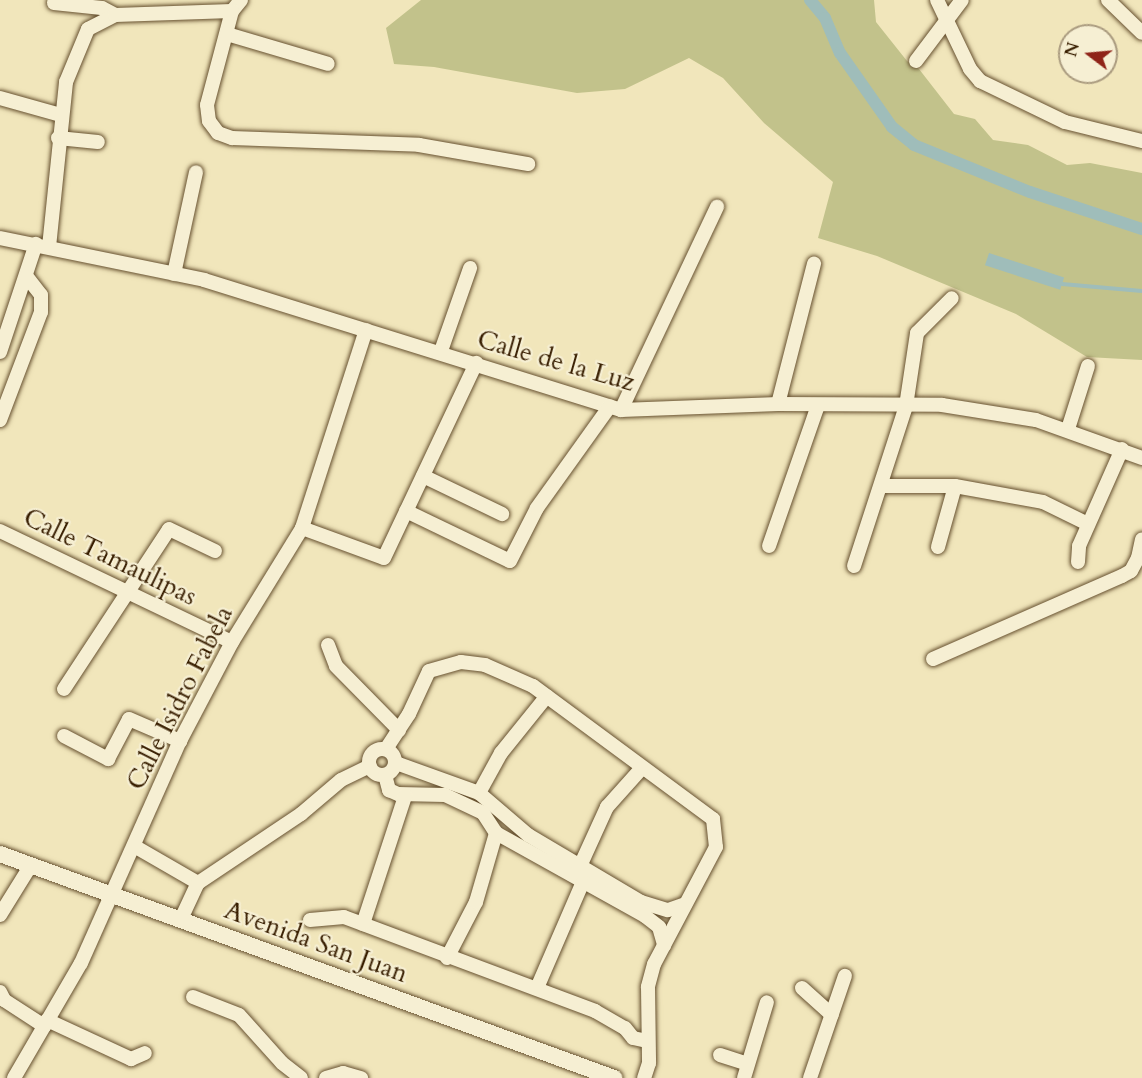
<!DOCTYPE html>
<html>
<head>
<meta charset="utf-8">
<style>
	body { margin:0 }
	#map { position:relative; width:1142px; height:1078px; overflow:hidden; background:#f1e6bb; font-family:Cardo,serif }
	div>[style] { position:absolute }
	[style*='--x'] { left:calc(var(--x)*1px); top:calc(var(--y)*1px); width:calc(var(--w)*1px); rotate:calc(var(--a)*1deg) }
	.green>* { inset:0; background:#c2c28b }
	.water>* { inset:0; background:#9fbdba; transform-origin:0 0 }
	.stream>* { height:4px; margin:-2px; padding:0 2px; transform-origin:2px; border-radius:2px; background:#9fbdba }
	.canal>* { height:12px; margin:-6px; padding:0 6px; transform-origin:6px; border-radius:6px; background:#9fbdba }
	.roads { filter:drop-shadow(0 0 2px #66502f) drop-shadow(0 0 2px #66502f) }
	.minor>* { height:14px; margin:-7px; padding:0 7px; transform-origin:7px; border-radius:7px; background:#f6efd3 }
	.minor>.ring { margin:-7px; padding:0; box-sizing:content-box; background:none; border:14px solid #f6efd3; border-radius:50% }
	.tertiary>* { height:16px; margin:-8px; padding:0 8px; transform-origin:8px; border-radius:8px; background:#f6efd3 }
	span { translate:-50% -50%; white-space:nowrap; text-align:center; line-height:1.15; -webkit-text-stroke:4.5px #f6efd3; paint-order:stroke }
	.street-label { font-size:26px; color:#381e00 }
	.north { position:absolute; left:1058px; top:24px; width:60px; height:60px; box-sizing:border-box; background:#f6efd3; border:2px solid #aa9b7f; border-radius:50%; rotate:286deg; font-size:16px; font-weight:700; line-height:24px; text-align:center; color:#381e00 }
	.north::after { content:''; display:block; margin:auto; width:21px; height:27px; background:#8f2418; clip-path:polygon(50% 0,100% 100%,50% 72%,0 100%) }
</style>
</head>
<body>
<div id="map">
	<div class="green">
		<div style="clip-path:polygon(421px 0,874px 0,876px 22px,907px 61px,919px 69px,954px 114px,975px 119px,993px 140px,1028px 145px,1067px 165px,1090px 163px,1142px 173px,1142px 360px,1087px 357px,1016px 314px,877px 256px,818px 238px,833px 182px,764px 123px,723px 78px,689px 58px,625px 89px,577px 93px,434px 67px,394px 64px,386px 28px)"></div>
	</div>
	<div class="water">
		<div style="left:989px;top:253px;width:79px;height:13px;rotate:18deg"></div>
	</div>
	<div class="stream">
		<div style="--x:1062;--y:284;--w:80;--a:5"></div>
	</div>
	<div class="canal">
		<div style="--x:810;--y:0;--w:23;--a:50"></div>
		<div style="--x:825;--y:18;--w:38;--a:67"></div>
		<div style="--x:840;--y:53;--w:90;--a:54.9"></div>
		<div style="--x:892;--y:127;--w:28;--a:39"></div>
		<div style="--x:914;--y:145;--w:125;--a:22.1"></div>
		<div style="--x:1030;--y:192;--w:118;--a:18.3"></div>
	</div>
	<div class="roads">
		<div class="minor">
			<div style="--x:241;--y:0;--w:14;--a:129"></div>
			<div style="--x:232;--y:11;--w:97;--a:104.9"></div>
			<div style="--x:207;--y:105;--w:16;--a:83"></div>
			<div style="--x:209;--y:121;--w:15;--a:53"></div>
			<div style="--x:218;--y:133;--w:15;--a:20"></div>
			<div style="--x:232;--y:138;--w:187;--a:2.1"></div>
			<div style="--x:419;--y:145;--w:111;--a:9.9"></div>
			<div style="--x:937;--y:0;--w:76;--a:64.4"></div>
			<div style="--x:970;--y:69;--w:16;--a:50"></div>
			<div style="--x:980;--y:81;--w:94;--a:25.8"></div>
			<div style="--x:1065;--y:122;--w:79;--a:13.9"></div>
			<div style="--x:1108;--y:0;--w:47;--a:44.1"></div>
			<div style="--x:54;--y:3;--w:48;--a:5.9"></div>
			<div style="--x:102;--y:8;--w:15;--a:28"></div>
			<div style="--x:227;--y:34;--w:105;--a:16.5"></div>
			<div style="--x:916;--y:61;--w:76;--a:-53"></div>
			<div style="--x:0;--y:98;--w:63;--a:15.6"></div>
			<div style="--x:58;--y:138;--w:40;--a:5.7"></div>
			<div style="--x:0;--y:238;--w:208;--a:11.6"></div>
			<div style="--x:204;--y:280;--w:437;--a:17.3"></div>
			<div style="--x:621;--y:410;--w:157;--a:-2.2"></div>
			<div style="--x:778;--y:404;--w:164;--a:0.3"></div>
			<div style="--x:942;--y:405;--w:95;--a:9.1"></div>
			<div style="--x:1036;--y:420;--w:113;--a:19.7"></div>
			<div style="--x:49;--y:247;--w:166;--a:-84.1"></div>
			<div style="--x:66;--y:82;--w:57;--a:-67.5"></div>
			<div style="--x:88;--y:29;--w:30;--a:-27"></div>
			<div style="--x:115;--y:15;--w:117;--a:-2"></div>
			<div style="--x:174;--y:274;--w:104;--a:-77.8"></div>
			<div style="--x:441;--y:351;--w:88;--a:-70.7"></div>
			<div style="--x:0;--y:352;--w:114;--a:-71.6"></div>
			<div style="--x:778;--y:404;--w:145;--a:-75.6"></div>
			<div style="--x:621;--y:410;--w:225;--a:-64.7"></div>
			<div style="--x:0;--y:420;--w:116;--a:-69.2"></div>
			<div style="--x:41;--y:312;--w:17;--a:-90"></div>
			<div style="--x:41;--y:295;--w:23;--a:-128"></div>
			<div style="--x:1068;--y:429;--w:66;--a:-72.4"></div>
			<div style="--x:423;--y:476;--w:88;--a:25.7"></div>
			<div style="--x:881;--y:486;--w:74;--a:0"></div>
			<div style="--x:955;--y:486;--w:89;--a:10.3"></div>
			<div style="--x:1043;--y:502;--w:50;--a:26.1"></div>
			<div style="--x:406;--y:511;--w:115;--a:25.7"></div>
			<div style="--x:510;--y:561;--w:59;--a:-63"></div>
			<div style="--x:537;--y:508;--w:125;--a:-54.4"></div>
			<div style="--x:302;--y:528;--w:87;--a:20.1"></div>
			<div style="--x:384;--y:558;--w:216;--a:-64.7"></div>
			<div style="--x:0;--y:531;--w:257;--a:25.6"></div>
			<div style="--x:769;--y:546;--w:149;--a:-70.8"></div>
			<div style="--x:938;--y:547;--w:63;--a:-74.4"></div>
			<div style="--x:1078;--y:562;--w:16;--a:-86"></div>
			<div style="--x:1079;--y:546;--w:106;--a:-66.1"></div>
			<div style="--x:854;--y:566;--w:168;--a:-72"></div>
			<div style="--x:906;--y:406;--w:74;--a:-81.4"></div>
			<div style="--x:917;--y:333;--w:49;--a:-45"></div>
			<div style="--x:328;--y:645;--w:22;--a:69"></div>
			<div style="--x:336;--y:666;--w:90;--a:45.5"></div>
			<div style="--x:933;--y:659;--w:206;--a:-23.7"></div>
			<div style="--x:1122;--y:576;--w:10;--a:-29"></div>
			<div style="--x:1131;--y:571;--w:15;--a:-62"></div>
			<div style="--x:1138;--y:558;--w:19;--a:-78"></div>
			<div style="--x:64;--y:689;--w:191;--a:-56.7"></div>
			<div style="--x:169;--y:529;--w:51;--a:25.6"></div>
			<div style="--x:64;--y:736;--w:50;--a:27.6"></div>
			<div style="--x:108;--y:759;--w:45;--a:-62.3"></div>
			<div style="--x:129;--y:719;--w:56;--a:23.3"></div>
			<div class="ring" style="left:369px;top:749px;width:12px;height:12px"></div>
			<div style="--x:386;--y:749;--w:42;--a:-56.7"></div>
			<div style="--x:409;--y:714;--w:47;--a:-65.1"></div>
			<div style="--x:429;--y:671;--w:33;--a:-16"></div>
			<div style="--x:461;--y:662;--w:24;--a:7"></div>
			<div style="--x:485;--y:665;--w:52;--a:23.6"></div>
			<div style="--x:533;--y:686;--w:224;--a:36.5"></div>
			<div style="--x:713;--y:819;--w:28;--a:84"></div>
			<div style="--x:716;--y:847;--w:132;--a:117.9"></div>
			<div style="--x:654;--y:964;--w:24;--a:105"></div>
			<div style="--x:648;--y:987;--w:76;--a:89.2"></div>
			<div style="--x:649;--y:1063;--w:16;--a:108"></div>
			<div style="--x:396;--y:763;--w:88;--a:19.9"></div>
			<div style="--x:479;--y:793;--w:65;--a:40.6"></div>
			<div style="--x:528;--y:835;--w:131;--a:30.7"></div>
			<div style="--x:641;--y:902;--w:28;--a:17"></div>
			<div style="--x:668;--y:910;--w:18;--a:-19"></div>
			<div style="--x:385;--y:775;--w:16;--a:75"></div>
			<div style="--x:389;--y:790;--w:10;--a:24"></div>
			<div style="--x:398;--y:794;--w:47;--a:1.2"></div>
			<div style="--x:445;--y:795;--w:42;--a:25.3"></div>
			<div style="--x:483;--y:813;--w:24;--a:57"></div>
			<div style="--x:496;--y:833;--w:171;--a:29.1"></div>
			<div style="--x:645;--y:916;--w:18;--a:38"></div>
			<div style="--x:659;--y:927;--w:19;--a:74"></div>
			<div style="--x:479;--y:793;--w:46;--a:-61.2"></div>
			<div style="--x:501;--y:753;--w:73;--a:-51.1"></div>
			<div style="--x:134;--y:846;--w:74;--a:30"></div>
			<div style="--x:581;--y:864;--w:63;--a:-65.5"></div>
			<div style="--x:607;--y:807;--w:51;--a:-48.2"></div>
			<div style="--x:0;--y:915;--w:59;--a:-58.2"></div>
			<div style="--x:181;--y:919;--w:40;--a:-65"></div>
			<div style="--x:198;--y:883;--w:124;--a:-33.8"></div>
			<div style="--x:301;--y:814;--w:52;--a:-40.4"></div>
			<div style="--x:341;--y:780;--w:32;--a:-26"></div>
			<div style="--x:310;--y:920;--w:34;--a:-5"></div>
			<div style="--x:344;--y:917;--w:268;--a:20.5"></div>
			<div style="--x:595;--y:1011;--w:34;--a:30"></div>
			<div style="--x:625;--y:1028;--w:13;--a:51"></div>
			<div style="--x:633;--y:1038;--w:14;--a:12"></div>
			<div style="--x:363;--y:924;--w:135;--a:-71.8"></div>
			<div style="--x:447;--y:958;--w:63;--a:-62.6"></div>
			<div style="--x:476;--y:902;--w:72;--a:-73.8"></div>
			<div style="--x:537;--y:988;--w:113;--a:-66.6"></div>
			<div style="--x:802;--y:988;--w:40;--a:42"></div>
			<div style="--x:0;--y:992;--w:9;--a:63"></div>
			<div style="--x:4;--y:1000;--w:48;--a:33"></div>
			<div style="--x:193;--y:997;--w:49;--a:21.4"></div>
			<div style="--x:239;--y:1015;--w:64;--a:48.1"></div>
			<div style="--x:282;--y:1063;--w:24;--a:38"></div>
			<div style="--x:47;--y:1020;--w:93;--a:24.9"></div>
			<div style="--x:131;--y:1059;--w:15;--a:-23"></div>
			<div style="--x:720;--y:1055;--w:29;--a:18"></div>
			<div style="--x:14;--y:1078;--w:133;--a:-59.8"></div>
			<div style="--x:81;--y:963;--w:243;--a:-66"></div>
			<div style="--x:180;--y:741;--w:112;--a:-62.3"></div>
			<div style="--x:232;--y:642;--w:134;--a:-58.4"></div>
			<div style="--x:302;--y:528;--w:208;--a:-72.1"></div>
			<div style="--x:326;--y:1078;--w:18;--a:-16"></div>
			<div style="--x:343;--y:1073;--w:19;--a:16"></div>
			<div style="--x:744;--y:1078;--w:79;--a:-73.2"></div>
			<div style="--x:810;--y:1078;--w:108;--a:-71.1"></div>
		</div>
		<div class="tertiary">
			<div style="--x:0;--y:854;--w:654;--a:20.04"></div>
		</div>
	</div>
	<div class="street-label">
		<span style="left:556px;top:361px;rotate:16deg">Calle de la Luz</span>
		<span style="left:110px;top:557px;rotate:26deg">Calle Tamaulipas</span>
		<span style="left:180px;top:698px;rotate:-63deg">Calle Isidro Fabela</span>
		<span style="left:316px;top:942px;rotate:20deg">Avenida San Juan</span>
	</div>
	<div class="north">N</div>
</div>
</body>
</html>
